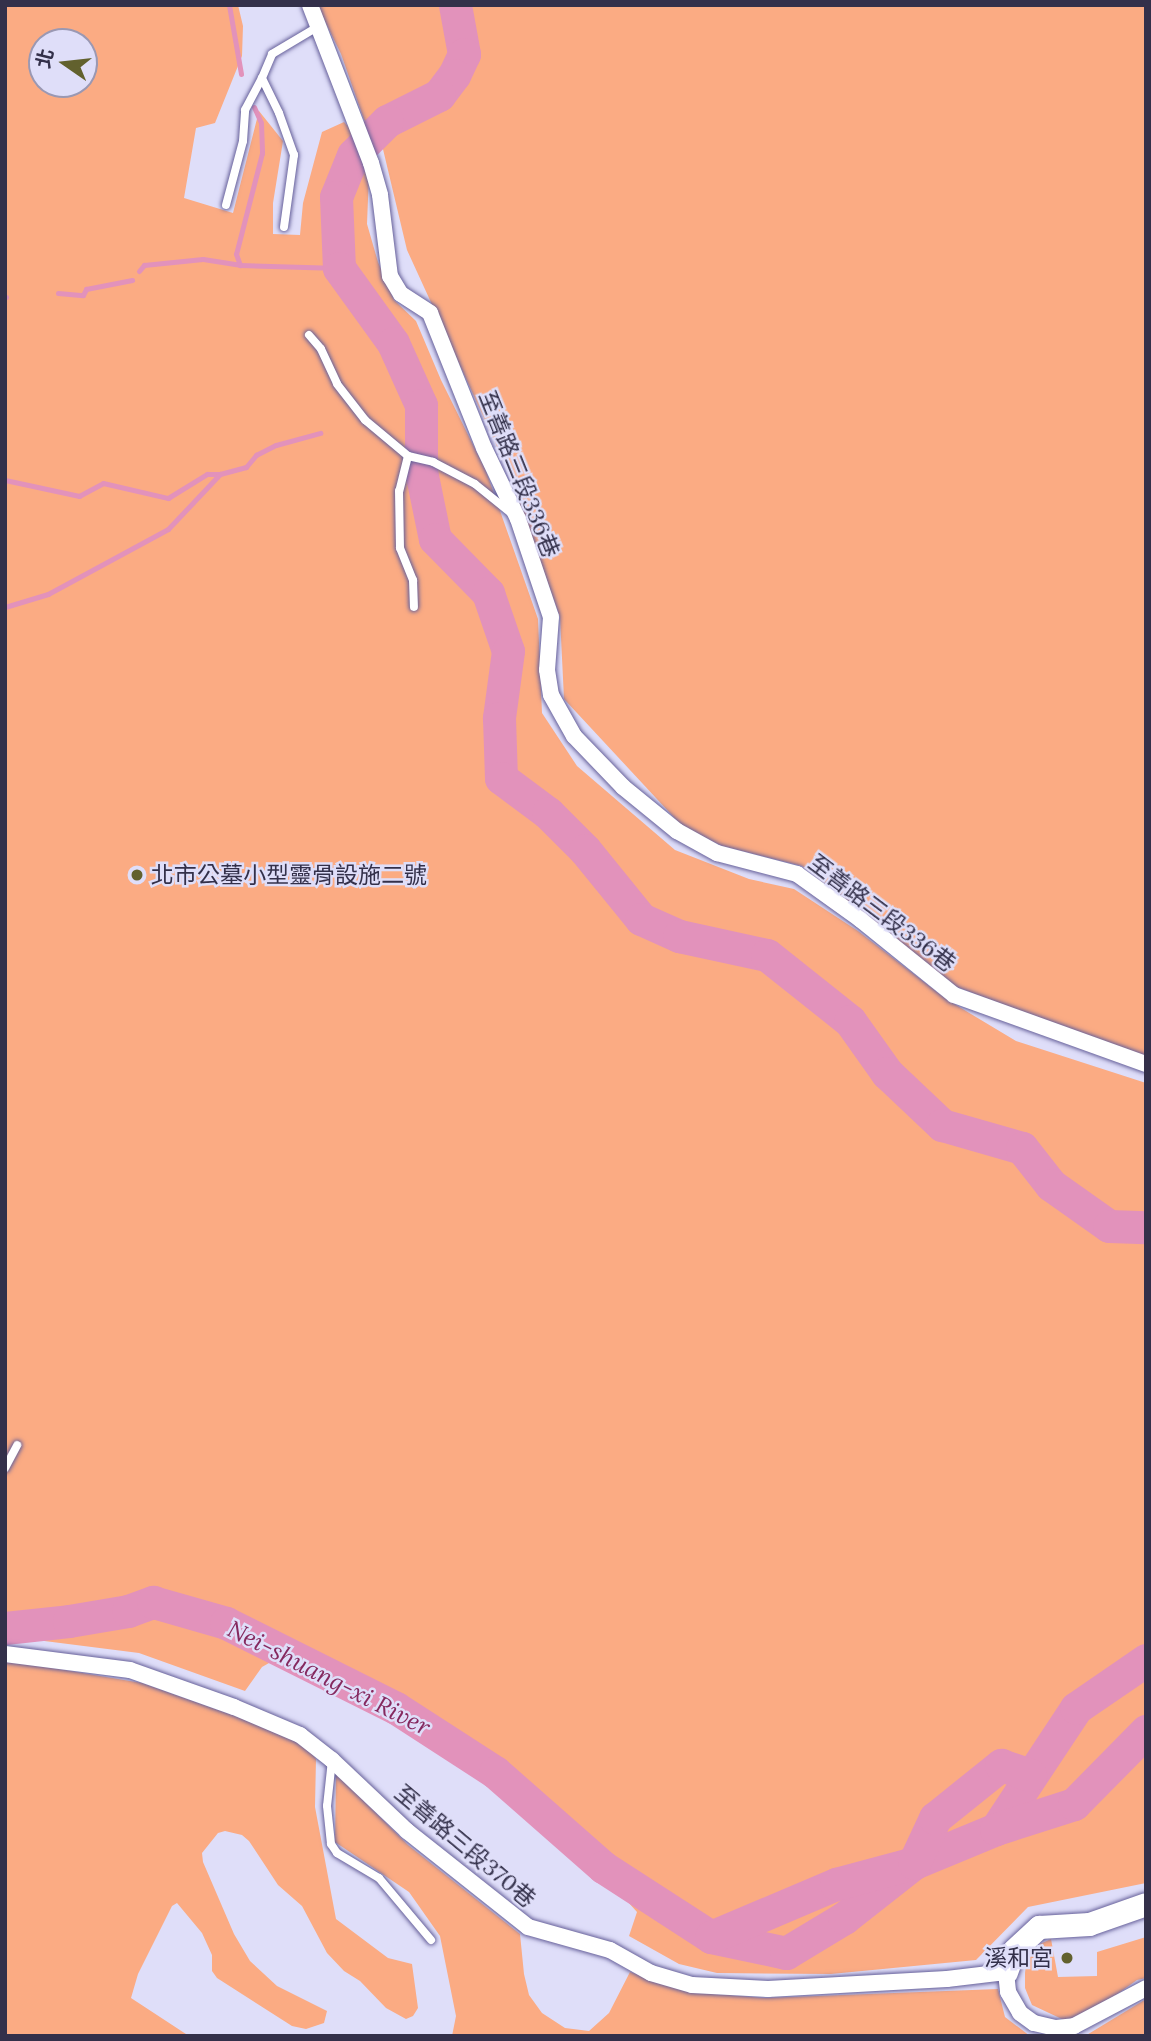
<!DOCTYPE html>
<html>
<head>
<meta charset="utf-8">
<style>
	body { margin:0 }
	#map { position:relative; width:1151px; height:2041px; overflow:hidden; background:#dfdef9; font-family:Lora,"Noto Sans TC",serif }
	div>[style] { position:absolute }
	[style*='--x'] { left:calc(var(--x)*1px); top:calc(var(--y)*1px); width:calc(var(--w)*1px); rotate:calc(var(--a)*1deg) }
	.green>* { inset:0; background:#fbab83 }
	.stream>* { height:5px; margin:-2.5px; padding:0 2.5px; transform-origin:2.5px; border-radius:2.5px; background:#e292bb }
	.river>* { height:33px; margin:-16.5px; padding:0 16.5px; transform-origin:16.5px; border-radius:16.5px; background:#e292bb }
	.roads { filter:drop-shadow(0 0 2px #66609a) drop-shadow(0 0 2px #66609a) }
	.lane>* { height:8px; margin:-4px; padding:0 4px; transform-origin:4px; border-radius:4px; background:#fff }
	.street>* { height:16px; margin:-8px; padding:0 8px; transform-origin:8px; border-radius:8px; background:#fff }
	.secondary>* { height:23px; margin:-11.5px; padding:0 11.5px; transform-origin:11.5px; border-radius:11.5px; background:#fff }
	.dots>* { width:19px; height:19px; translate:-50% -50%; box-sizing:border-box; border:4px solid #dfdef9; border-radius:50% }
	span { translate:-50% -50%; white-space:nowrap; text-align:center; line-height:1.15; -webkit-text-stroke:5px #dfdef9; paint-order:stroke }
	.street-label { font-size:23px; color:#33304a }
	.poi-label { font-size:23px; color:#33304a }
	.left { translate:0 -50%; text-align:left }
	.right { translate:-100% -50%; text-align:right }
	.water-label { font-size:24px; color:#85295f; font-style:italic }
	.frame { position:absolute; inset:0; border:7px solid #33304a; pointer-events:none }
	.north { position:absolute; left:28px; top:28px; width:70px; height:70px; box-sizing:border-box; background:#dfdef9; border:2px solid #9a98b3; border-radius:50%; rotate:284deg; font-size:19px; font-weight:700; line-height:28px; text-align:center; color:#33304a }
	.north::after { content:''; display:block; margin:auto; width:24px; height:32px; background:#62612e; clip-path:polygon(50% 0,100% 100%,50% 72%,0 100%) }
</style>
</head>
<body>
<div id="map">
	<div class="green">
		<div style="clip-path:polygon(evenodd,5px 5px,238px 5px,243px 26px,242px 56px,215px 123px,196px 128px,184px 198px,233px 213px,259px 111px,283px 141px,273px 203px,273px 234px,300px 235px,303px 203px,322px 132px,344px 122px,353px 132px,369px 174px,367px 224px,378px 262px,394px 300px,416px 321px,441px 380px,486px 471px,538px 619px,542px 713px,577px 766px,675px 850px,749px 879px,794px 889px,858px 931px,946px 999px,1016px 1041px,1146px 1083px,1146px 1883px,1028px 1907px,976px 1960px,831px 1974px,717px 1973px,679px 1964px,629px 1936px,637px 1912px,573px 1841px,312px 1662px,296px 1657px,276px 1659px,262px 1667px,245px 1691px,139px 1653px,5px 1636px,5px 5px,42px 42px,84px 42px,84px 84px,42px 84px,42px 42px)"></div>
		<div style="clip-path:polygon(317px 5px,1146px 5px,1146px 1059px,957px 987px,802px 866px,722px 846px,682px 826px,564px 699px,560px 617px,506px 466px,407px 250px,377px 124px,369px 134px,341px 54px)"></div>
		<div style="clip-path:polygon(5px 1660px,142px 1683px,274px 1730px,305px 1744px,316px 1759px,315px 1807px,336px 1919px,388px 1958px,412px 1964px,418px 2008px,413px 2016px,406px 2019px,386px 2008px,360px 1981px,344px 1971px,327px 1953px,302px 1906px,278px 1885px,249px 1841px,242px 1835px,225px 1831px,218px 1833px,202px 1853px,203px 1862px,234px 1934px,250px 1961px,277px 1986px,327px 2011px,324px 2023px,306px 2029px,292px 2026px,217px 1978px,212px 1971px,212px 1955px,202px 1933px,177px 1903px,172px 1906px,138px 1974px,131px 1998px,189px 2036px,5px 2036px)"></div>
		<div style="clip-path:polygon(336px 1773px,408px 1845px,520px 1934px,524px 1974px,529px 1995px,542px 2013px,565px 2028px,589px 2031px,609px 2013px,630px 1972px,692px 1992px,764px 1998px,998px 1989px,1005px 2017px,1030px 2036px,452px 2036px,456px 2016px,440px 1936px,409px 1892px,335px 1842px)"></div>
		<div style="clip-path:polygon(1146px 1937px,1146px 1978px,1137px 1980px,1109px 2000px,1076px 2019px,1064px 2020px,1032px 2005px,1025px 1988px,1025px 1973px,1027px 1957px,1040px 1944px,1051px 1939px,1058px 1977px,1097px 1976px,1097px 1952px)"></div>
		<div style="clip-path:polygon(1146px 1999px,1146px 2036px,1085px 2036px)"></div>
	</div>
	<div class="stream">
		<div style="--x:229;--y:5;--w:70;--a:80.1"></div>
		<div style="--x:254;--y:107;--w:17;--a:66"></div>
		<div style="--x:261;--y:123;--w:30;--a:88"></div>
		<div style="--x:262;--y:153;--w:104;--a:104.4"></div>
		<div style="--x:236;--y:254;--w:12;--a:70"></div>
		<div style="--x:240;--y:265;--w:99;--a:1.7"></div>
		<div style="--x:139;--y:271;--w:8;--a:-50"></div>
		<div style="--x:144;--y:265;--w:59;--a:-5.8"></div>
		<div style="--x:203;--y:259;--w:37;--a:9"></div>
		<div style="--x:58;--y:293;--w:25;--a:5"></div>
		<div style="--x:83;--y:295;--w:7;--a:-63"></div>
		<div style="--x:86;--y:289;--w:47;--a:-11.1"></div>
		<div style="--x:5;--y:297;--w:1;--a:0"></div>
		<div style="--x:413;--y:469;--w:8;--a:14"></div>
		<div style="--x:5;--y:480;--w:76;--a:12.2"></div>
		<div style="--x:79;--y:496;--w:27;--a:-28"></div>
		<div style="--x:103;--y:483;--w:67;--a:13"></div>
		<div style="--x:168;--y:498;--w:46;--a:-31.6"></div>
		<div style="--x:207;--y:474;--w:12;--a:0"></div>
		<div style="--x:5;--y:607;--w:45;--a:-16.8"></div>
		<div style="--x:48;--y:594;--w:136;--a:-28.4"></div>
		<div style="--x:168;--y:529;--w:76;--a:-46.6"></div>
		<div style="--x:220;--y:474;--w:27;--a:-15"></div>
		<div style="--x:246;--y:467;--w:16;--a:-50"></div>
		<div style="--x:256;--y:455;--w:22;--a:-27"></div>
		<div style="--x:276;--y:445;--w:46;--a:-15.3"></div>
	</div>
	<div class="river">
		<div style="--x:455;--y:5;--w:50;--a:79.6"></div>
		<div style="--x:464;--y:54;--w:23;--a:115"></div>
		<div style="--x:454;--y:75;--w:25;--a:127"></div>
		<div style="--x:439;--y:95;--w:58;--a:153.4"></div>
		<div style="--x:387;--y:121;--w:48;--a:135"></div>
		<div style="--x:353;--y:155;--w:45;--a:112"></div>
		<div style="--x:336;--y:197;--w:71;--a:87.6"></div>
		<div style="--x:339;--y:268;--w:92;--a:54.2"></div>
		<div style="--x:393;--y:343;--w:68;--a:65.7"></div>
		<div style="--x:421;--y:405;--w:66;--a:90"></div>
		<div style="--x:421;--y:471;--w:69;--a:78.4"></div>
		<div style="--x:435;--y:539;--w:76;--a:45.5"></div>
		<div style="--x:488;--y:593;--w:61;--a:71"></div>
		<div style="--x:508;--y:651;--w:68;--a:97.7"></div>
		<div style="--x:499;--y:718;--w:60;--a:88.1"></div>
		<div style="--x:501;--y:778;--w:59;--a:36.7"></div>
		<div style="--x:548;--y:813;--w:52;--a:45"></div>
		<div style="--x:585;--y:850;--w:89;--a:50.9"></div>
		<div style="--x:641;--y:919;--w:42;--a:24.1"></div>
		<div style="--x:679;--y:936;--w:90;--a:12.2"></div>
		<div style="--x:767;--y:955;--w:106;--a:38.5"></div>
		<div style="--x:850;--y:1021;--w:64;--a:54.6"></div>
		<div style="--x:887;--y:1073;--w:76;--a:43.4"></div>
		<div style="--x:942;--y:1125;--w:83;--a:16"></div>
		<div style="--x:1022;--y:1148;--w:47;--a:51.9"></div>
		<div style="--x:1051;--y:1185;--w:71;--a:35.3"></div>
		<div style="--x:1109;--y:1226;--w:37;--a:2"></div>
		<div style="--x:5;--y:1628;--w:64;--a:-6.2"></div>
		<div style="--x:69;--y:1621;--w:60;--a:-9.6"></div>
		<div style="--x:128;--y:1611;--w:27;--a:-20"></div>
		<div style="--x:153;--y:1602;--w:76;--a:16"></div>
		<div style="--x:226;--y:1623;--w:190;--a:26.6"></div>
		<div style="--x:396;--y:1708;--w:118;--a:32.9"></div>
		<div style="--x:495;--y:1772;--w:144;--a:41.3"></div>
		<div style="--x:603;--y:1867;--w:129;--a:32.9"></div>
		<div style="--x:711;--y:1937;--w:77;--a:12"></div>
		<div style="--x:786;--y:1953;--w:68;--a:-31.1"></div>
		<div style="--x:844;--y:1918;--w:89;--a:-38.2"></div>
		<div style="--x:914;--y:1863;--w:89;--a:-22.5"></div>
		<div style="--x:996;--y:1829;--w:145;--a:-56.5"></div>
		<div style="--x:1076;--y:1708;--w:85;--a:-34.4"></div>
		<div style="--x:996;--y:1829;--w:82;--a:-17.8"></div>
		<div style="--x:1074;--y:1804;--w:103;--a:-45.4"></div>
		<div style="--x:711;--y:1937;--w:136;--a:-23"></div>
		<div style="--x:836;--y:1884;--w:81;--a:-15.1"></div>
		<div style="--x:914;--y:1863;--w:50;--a:-65"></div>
		<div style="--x:935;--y:1818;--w:85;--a:-38.8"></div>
		<div style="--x:1001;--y:1765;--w:31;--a:19"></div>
	</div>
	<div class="roads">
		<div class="lane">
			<div style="--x:226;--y:205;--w:66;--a:-75.1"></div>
			<div style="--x:243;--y:141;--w:31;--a:-86"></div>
			<div style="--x:245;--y:110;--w:36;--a:-62"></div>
			<div style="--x:284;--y:227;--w:73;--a:-82.1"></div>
			<div style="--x:294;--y:155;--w:45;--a:-109.7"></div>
			<div style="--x:279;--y:113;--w:39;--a:-116"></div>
			<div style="--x:262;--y:78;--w:26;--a:-67"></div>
			<div style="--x:272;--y:54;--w:55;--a:-30.8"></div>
			<div style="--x:309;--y:335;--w:18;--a:49"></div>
			<div style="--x:321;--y:349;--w:38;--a:65"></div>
			<div style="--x:337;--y:384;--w:46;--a:52.1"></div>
			<div style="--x:365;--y:420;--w:56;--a:39.9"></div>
			<div style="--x:408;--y:456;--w:26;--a:13"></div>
			<div style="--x:433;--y:462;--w:47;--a:27.6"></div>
			<div style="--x:475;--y:484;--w:46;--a:38.9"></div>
			<div style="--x:408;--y:456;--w:36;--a:104"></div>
			<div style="--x:399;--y:491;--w:57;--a:89"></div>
			<div style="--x:400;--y:548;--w:35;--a:68"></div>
			<div style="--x:413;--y:580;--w:27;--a:88"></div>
			<div style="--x:5;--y:1468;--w:26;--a:-62"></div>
			<div style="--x:332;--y:1760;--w:46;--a:96.2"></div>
			<div style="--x:327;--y:1806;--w:38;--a:84"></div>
			<div style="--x:331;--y:1844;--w:11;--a:56"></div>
			<div style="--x:337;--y:1853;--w:49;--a:30.8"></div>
			<div style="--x:379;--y:1878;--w:81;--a:50"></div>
		</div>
		<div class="street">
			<div style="--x:310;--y:5;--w:169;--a:68.9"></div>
			<div style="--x:371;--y:163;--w:33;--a:74"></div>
			<div style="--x:380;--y:195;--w:82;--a:83"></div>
			<div style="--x:390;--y:276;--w:21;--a:59"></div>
			<div style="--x:401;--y:294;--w:35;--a:33"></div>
			<div style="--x:430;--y:313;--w:145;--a:68.2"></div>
			<div style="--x:484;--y:448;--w:79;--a:64.4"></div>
			<div style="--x:518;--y:519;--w:103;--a:71.4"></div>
			<div style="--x:551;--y:617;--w:53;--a:94.3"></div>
			<div style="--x:547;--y:670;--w:25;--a:81"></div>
			<div style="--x:551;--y:695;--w:47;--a:60.7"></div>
			<div style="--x:574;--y:736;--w:71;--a:46.1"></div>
			<div style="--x:623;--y:787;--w:70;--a:39.2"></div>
			<div style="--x:677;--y:831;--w:46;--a:28.8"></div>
			<div style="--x:717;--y:853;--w:83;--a:14.7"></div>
			<div style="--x:797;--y:874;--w:79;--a:35.7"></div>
			<div style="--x:861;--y:920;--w:119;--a:38.9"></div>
			<div style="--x:954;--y:995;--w:204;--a:19.8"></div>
			<div style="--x:5;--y:1654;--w:126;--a:7.3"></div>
			<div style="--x:130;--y:1670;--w:110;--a:19.6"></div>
			<div style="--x:234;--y:1707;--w:72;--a:23"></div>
			<div style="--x:300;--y:1735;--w:41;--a:38"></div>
			<div style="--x:332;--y:1760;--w:103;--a:43.4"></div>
			<div style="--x:407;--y:1831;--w:154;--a:38.4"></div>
			<div style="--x:528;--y:1927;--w:85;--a:15.7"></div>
			<div style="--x:610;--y:1950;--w:47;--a:29.3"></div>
			<div style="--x:651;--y:1973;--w:43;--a:16.3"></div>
			<div style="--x:692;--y:1985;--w:76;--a:3"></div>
			<div style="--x:768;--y:1989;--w:179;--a:-3.2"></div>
			<div style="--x:947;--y:1979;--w:59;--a:-6.8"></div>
			<div style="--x:1006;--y:1972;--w:20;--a:84"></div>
			<div style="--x:1008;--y:1992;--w:24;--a:60"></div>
			<div style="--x:1020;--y:2013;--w:17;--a:36"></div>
			<div style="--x:1034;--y:2023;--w:23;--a:13"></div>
			<div style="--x:1056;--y:2028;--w:18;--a:-6"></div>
			<div style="--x:1074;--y:2026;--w:81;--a:-27.8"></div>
		</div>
		<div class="secondary">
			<div style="--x:1006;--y:1972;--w:23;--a:-70"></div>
			<div style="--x:1014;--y:1950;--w:34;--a:-43"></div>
			<div style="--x:1039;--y:1927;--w:50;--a:-3.4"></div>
			<div style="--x:1089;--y:1924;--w:60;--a:-19.3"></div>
		</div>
	</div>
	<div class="dots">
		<div style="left:137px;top:875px;background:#62612e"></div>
		<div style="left:1067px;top:1958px;background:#62612e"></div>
	</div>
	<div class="street-label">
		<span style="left:519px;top:474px;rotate:68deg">至善路三段336巷</span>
		<span style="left:882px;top:913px;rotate:37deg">至善路三段336巷</span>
		<span style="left:465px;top:1846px;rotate:40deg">至善路三段370巷</span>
	</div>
	<div class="poi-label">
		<span class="left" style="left:151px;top:875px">北市公墓小型靈骨設施二號</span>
		<span class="right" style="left:1053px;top:1958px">溪和宮</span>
	</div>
	<div class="water-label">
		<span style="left:329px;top:1678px;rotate:27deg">Nei-shuang-xi River</span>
	</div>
	<div class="frame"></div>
	<div class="north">北</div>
</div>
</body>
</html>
